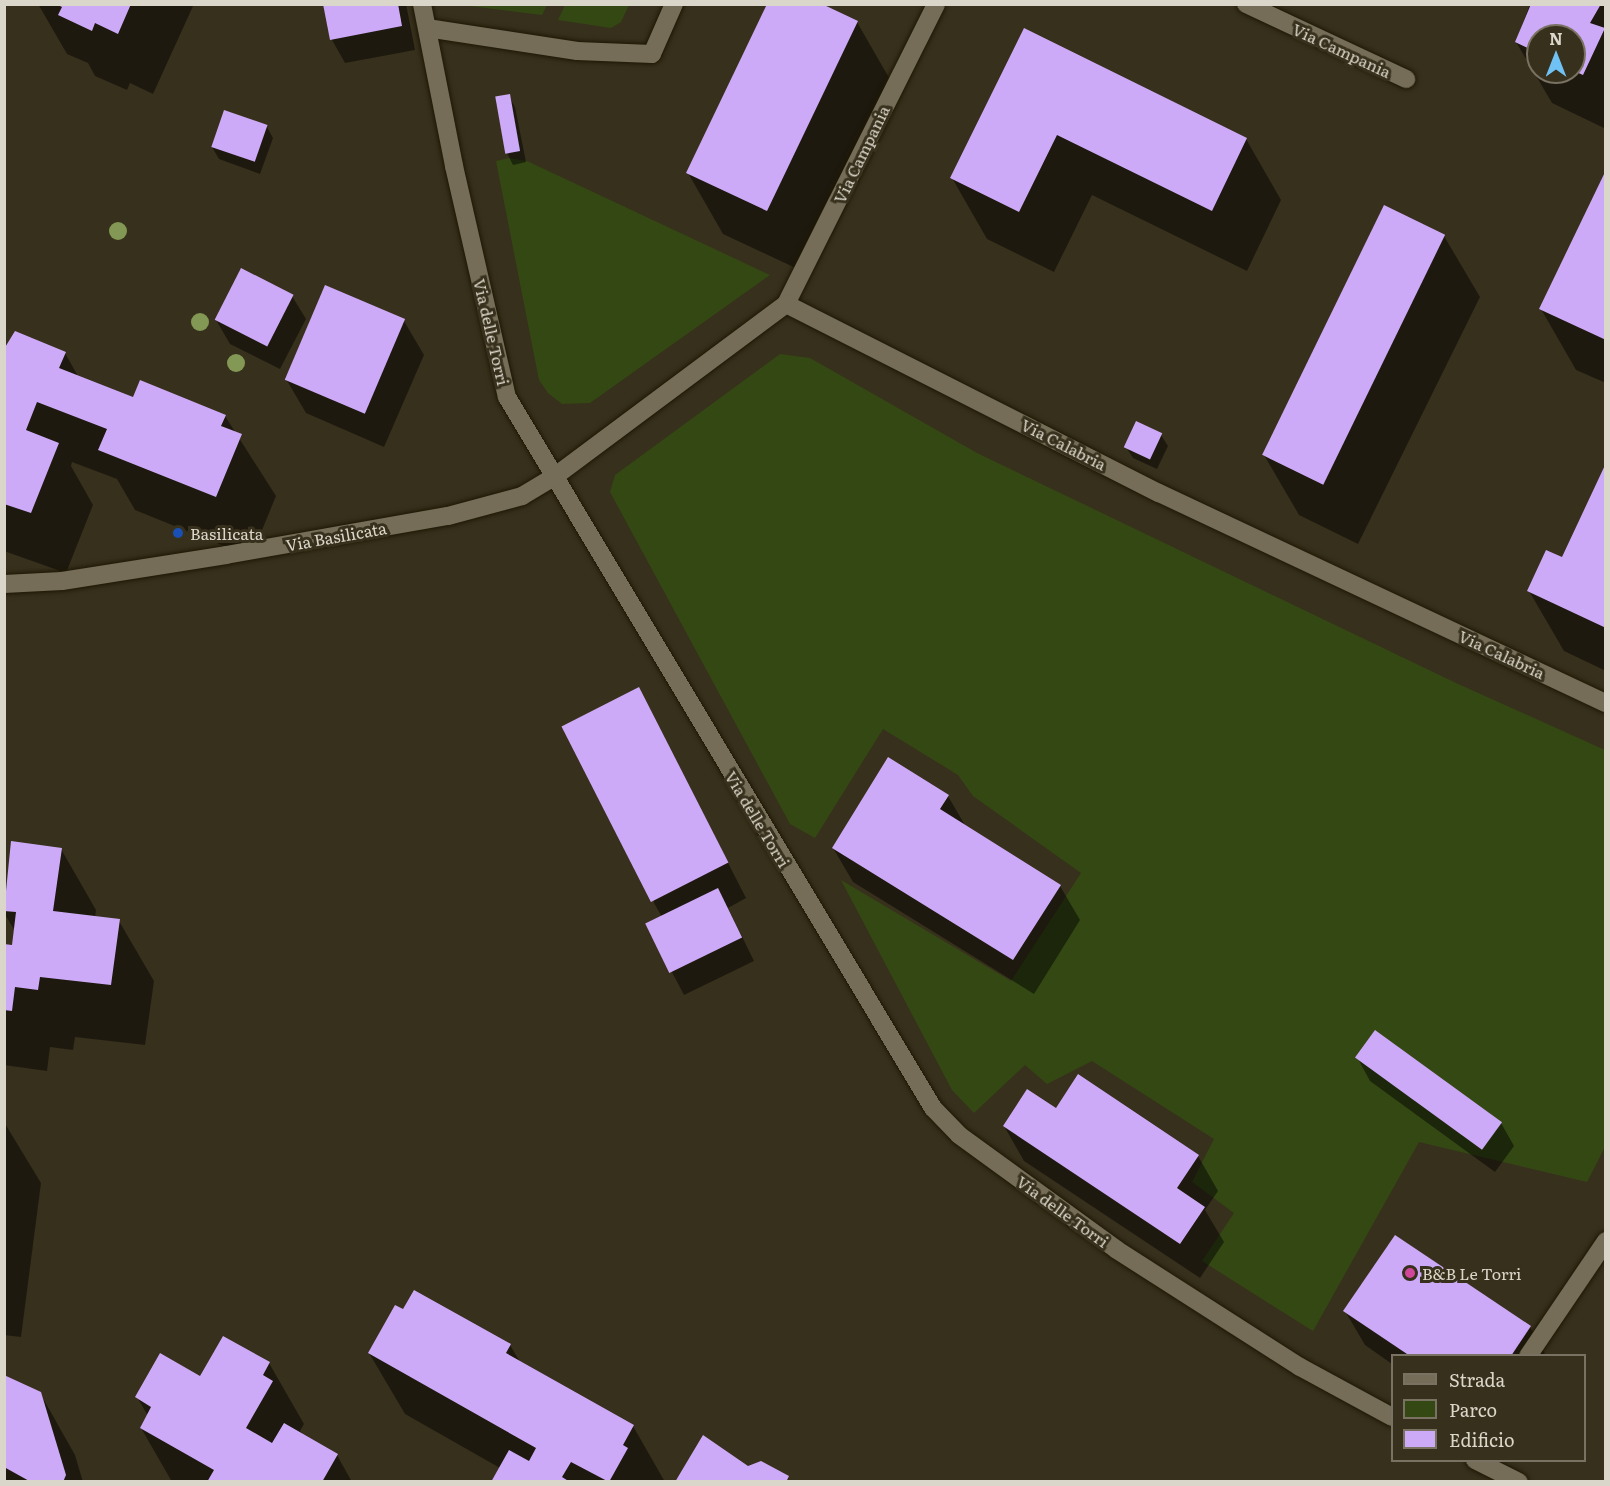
<!DOCTYPE html>
<html>
<head>
<meta charset="utf-8">
<style>
	body { margin:0 }
	#map { position:relative; width:1610px; height:1486px; overflow:hidden; background:#37301c; font-family:Literata,serif }
	div>[style] { position:absolute }
	[style*='--x'] { left:calc(var(--x)*1px); top:calc(var(--y)*1px); width:calc(var(--w)*1px); rotate:calc(var(--a)*1deg) }
	.green>* { inset:0; background:#344813 }
	.shadow>* { inset:0; background:#0007 }
	.building>* { inset:0; background:#cdaaf7; transform-origin:0 0 }
	.roads { filter:drop-shadow(0 0 2px #1e1705) drop-shadow(0 0 2px #1e1705) }
	.service>* { height:18px; margin:-9px; padding:0 9px; transform-origin:9px; border-radius:9px; background:#756d57 }
	.minor>* { height:18px; margin:-9px; padding:0 9px; transform-origin:9px; border-radius:9px; background:#756d57 }
	.trees>* { width:18px; height:18px; margin:-9px; border-radius:50%; background:#829854 }
	.dots>* { width:16px; height:16px; translate:-50% -50%; box-sizing:border-box; border:3px solid #37301c; border-radius:50% }
	span { translate:-50% -50%; white-space:nowrap; text-align:center; line-height:1.15; -webkit-text-stroke:6px #37301c; paint-order:stroke }
	.street-label { font-size:16px; color:#dbd6ca }
	.poi-label { font-size:16px; color:#dbd6ca }
	.left { translate:0 -50%; text-align:left }
	.frame { position:absolute; inset:0; border:6px solid #dbd6ca; pointer-events:none }
	.legend { position:absolute; left:1391px; top:1354px; width:195px; height:108px; box-sizing:border-box; background:#37301c; border:2px solid #797262; margin:0; padding:8px 10px; list-style:none; font-size:18px; color:#dbd6ca }
	.legend li { display:flex; align-items:center; gap:12px; height:30px }
	.legend b { width:30px; border:2px solid #797262 }
	.north { position:absolute; left:1526px; top:24px; width:60px; height:60px; box-sizing:border-box; background:#37301c; border:2px solid #797262; border-radius:50%; rotate:0deg; font-size:16px; font-weight:700; line-height:24px; text-align:center; color:#dbd6ca }
	.north::after { content:''; display:block; margin:auto; width:21px; height:27px; background:#70c1f4; clip-path:polygon(50% 0,100% 100%,50% 72%,0 100%) }
</style>
</head>
<body>
<div id="map">
	<div class="green">
		<div style="clip-path:polygon(462px 5px,547px 4px,547px 5px,542px 15px)"></div>
		<div style="clip-path:polygon(565px 5px,565px 4px,629px 5px,621px 22px,611px 28px,558px 20px)"></div>
		<div style="clip-path:polygon(509px 158px,527px 161px,770px 275px,590px 403px,562px 404px,548px 393px,539px 380px,496px 161px)"></div>
		<div style="clip-path:polygon(780px 354px,810px 358px,977px 453px,1456px 683px,1605px 750px,1606px 1145px,1587px 1182px,1419px 1142px,1313px 1331px,1202px 1261px,1234px 1213px,1192px 1182px,1214px 1139px,1092px 1061px,1047px 1084px,1025px 1065px,974px 1113px,952px 1090px,841px 880px,1011px 981px,1081px 873px,973px 796px,958px 775px,883px 729px,815px 838px,790px 824px,610px 492px,615px 475px)"></div>
	</div>
	<div class="shadow">
		<div style="clip-path:polygon(38px 4px,194px 4px,153px 94px,130px 83px,127px 90px,95px 76px,88px 63px,67px 54px)"></div>
		<div style="clip-path:polygon(325px 4px,406px 4px,415px 50px,345px 63px,332px 40px)"></div>
		<div style="clip-path:polygon(evenodd,1530px 4px,1606px 4px,1606px 129px,1552px 103px,1516px 42px,1530px 4px,1538px 36px,1574px 36px,1574px 72px,1538px 72px,1538px 36px)"></div>
		<div style="clip-path:polygon(857px 22px,892px 83px,802px 271px,723px 234px,688px 173px)"></div>
		<div style="clip-path:polygon(1024px 30px,1246px 139px,1281px 200px,1247px 271px,1092px 195px,1054px 272px,987px 239px,952px 178px)"></div>
		<div style="clip-path:polygon(509px 96px,515px 107px,526px 162px,513px 165px,507px 153px)"></div>
		<div style="clip-path:polygon(267px 127px,273px 138px,260px 174px,219px 159px,212px 147px)"></div>
		<div style="clip-path:polygon(1606px 174px,1606px 383px,1576px 370px,1541px 309px)"></div>
		<div style="clip-path:polygon(1385px 207px,1444px 236px,1480px 297px,1358px 544px,1299px 515px,1264px 455px)"></div>
		<div style="clip-path:polygon(292px 296px,306px 319px,280px 369px,230px 344px,216px 320px)"></div>
		<div style="clip-path:polygon(404px 321px,424px 355px,384px 447px,306px 413px,286px 379px)"></div>
		<div style="clip-path:polygon(4px 350px,65px 353px,79px 378px,134px 399px,225px 416px,276px 496px,251px 557px,135px 510px,117px 479px,72px 462px,71px 466px,93px 505px,66px 573px,4px 551px)"></div>
		<div style="clip-path:polygon(1137px 423px,1161px 435px,1168px 446px,1157px 469px,1133px 458px,1126px 447px)"></div>
		<div style="clip-path:polygon(1606px 467px,1606px 671px,1564px 651px,1529px 591px,1562px 559px)"></div>
		<div style="clip-path:polygon(639px 689px,746px 898px,728px 908px,754px 961px,684px 995px,647px 925px,662px 917px,654px 903px)"></div>
		<div style="clip-path:polygon(948px 796px,966px 827px,1060px 886px,1080px 920px,1034px 994px,853px 882px,833px 848px)"></div>
		<div style="clip-path:polygon(12px 843px,61px 849px,96px 910px,95px 918px,119px 921px,154px 981px,145px 1045px,75px 1037px,73px 1050px,50px 1047px,47px 1071px,4px 1065px,4px 945px,13px 946px,15px 931px,4px 913px)"></div>
		<div style="clip-path:polygon(1357px 1057px,1501px 1123px,1514px 1146px,1495px 1172px,1370px 1081px)"></div>
		<div style="clip-path:polygon(1056px 1110px,1198px 1156px,1218px 1191px,1205px 1210px,1224px 1242px,1200px 1278px,1024px 1161px,1004px 1126px)"></div>
		<div style="clip-path:polygon(4px 1122px,41px 1183px,21px 1337px,4px 1335px)"></div>
		<div style="clip-path:polygon(1345px 1311px,1530px 1327px,1546px 1356px,1392px 1356px,1392px 1364px,1365px 1345px)"></div>
		<div style="clip-path:polygon(510px 1345px,520px 1362px,633px 1426px,665px 1482px,493px 1482px,500px 1468px,405px 1414px,369px 1353px)"></div>
		<div style="clip-path:polygon(269px 1363px,304px 1424px,300px 1431px,303px 1435px,337px 1455px,352px 1482px,172px 1482px,141px 1428px,148px 1416px,137px 1397px)"></div>
		<div style="clip-path:polygon(4px 1377px,40px 1393px,75px 1455px,83px 1482px,4px 1482px)"></div>
	</div>
	<div class="building">
		<div style="clip-path:polygon(56px 4px,131px 4px,118px 34px,95px 23px,92px 31px,58px 15px,62px 7px)"></div>
		<div style="clip-path:polygon(323px 4px,398px 4px,402px 26px,330px 40px)"></div>
		<div style="clip-path:polygon(767px 4px,822px 4px,858px 21px,767px 211px,686px 173px)"></div>
		<div style="clip-path:polygon(1531px 4px,1601px 4px,1590px 23px,1605px 28px,1583px 75px,1574px 71px,1574px 36px,1538px 36px,1538px 53px,1515px 42px)"></div>
		<div style="clip-path:polygon(1024px 28px,1247px 138px,1212px 211px,1057px 135px,1019px 212px,950px 178px)"></div>
		<div style="left:510px;top:94px;width:58px;height:15px;rotate:80deg"></div>
		<div style="left:224px;top:110px;width:46px;height:39px;rotate:19deg"></div>
		<div style="clip-path:polygon(1606px 170px,1606px 340px,1539px 309px)"></div>
		<div style="left:1384px;top:205px;width:68px;height:278px;rotate:26deg"></div>
		<div style="left:241px;top:268px;width:59px;height:58px;rotate:27deg"></div>
		<div style="left:325px;top:285px;width:87px;height:103px;rotate:23deg"></div>
		<div style="clip-path:polygon(15px 331px,66px 352px,59px 368px,133px 397px,140px 380px,226px 415px,221px 426px,242px 434px,216px 497px,98px 450px,107px 429px,37px 402px,26px 430px,59px 443px,31px 513px,4px 504px,4px 349px)"></div>
		<div style="left:1136px;top:421px;width:29px;height:29px;rotate:25deg"></div>
		<div style="clip-path:polygon(1606px 463px,1606px 628px,1527px 591px,1546px 550px,1562px 557px)"></div>
		<div style="left:639px;top:687px;width:197px;height:87px;rotate:63deg"></div>
		<div style="clip-path:polygon(888px 757px,949px 795px,940px 809px,1061px 885px,1013px 960px,832px 848px)"></div>
		<div style="clip-path:polygon(11px 841px,62px 848px,53px 911px,120px 919px,111px 985px,40px 977px,38px 990px,15px 987px,12px 1011px,4px 1010px,4px 944px,12px 945px,16px 912px,4px 911px)"></div>
		<div style="left:718px;top:888px;width:55px;height:81px;rotate:64deg"></div>
		<div style="left:1375px;top:1030px;width:157px;height:34px;rotate:36deg"></div>
		<div style="clip-path:polygon(1078px 1074px,1199px 1155px,1177px 1188px,1205px 1207px,1180px 1244px,1003px 1126px,1027px 1089px,1056px 1108px)"></div>
		<div style="clip-path:polygon(1395px 1235px,1531px 1326px,1511px 1356px,1410px 1356px,1343px 1311px)"></div>
		<div style="clip-path:polygon(414px 1290px,511px 1344px,506px 1353px,634px 1425px,623px 1445px,628px 1448px,609px 1482px,571px 1462px,562px 1477px,570px 1482px,491px 1482px,509px 1450px,529px 1461px,536px 1448px,368px 1353px,395px 1305px,403px 1309px)"></div>
		<div style="clip-path:polygon(223px 1336px,270px 1362px,263px 1375px,273px 1381px,246px 1428px,272px 1443px,284px 1423px,338px 1454px,322px 1482px,207px 1482px,214px 1470px,140px 1428px,151px 1407px,135px 1397px,160px 1353px,200px 1376px)"></div>
		<div style="clip-path:polygon(4px 1375px,41px 1392px,66px 1475px,63px 1482px,31px 1482px,4px 1467px)"></div>
		<div style="clip-path:polygon(703px 1435px,748px 1466px,761px 1461px,789px 1476px,786px 1482px,675px 1482px)"></div>
	</div>
	<div class="roads">
		<div class="service">
			<div style="--x:427;--y:28;--w:152;--a:8.7"></div>
			<div style="--x:577;--y:51;--w:75;--a:2.3"></div>
			<div style="--x:652;--y:54;--w:55;--a:-66.3"></div>
			<div style="--x:1528;--y:1356;--w:139;--a:-55.9"></div>
		</div>
		<div class="minor">
			<div style="--x:422;--y:4;--w:165;--a:78.8"></div>
			<div style="--x:454;--y:166;--w:237;--a:77.1"></div>
			<div style="--x:507;--y:397;--w:829;--a:59.07"></div>
			<div style="--x:933;--y:1108;--w:37;--a:46"></div>
			<div style="--x:959;--y:1135;--w:195;--a:36"></div>
			<div style="--x:1117;--y:1250;--w:217;--a:32.6"></div>
			<div style="--x:1300;--y:1367;--w:105;--a:28.5"></div>
			<div style="--x:1246;--y:4;--w:177;--a:25.1"></div>
			<div style="--x:786;--y:304;--w:335;--a:-63.4"></div>
			<div style="--x:4;--y:584;--w:58;--a:-3"></div>
			<div style="--x:62;--y:581;--w:166;--a:-9"></div>
			<div style="--x:226;--y:555;--w:225;--a:-10"></div>
			<div style="--x:448;--y:516;--w:77;--a:-15.1"></div>
			<div style="--x:522;--y:496;--w:37;--a:-31"></div>
			<div style="--x:554;--y:477;--w:289;--a:-36.7"></div>
			<div style="--x:786;--y:304;--w:418;--a:26.9"></div>
			<div style="--x:1159;--y:493;--w:494;--a:25.2"></div>
			<div style="--x:1475;--y:1460;--w:49;--a:26.6"></div>
		</div>
	</div>
	<div class="trees">
		<div style="left:118px;top:231px"></div>
		<div style="left:200px;top:322px"></div>
		<div style="left:236px;top:363px"></div>
	</div>
	<div class="dots">
		<div style="left:178px;top:533px;background:#1a4fb4"></div>
		<div style="left:1410px;top:1273px;background:#d1479c"></div>
	</div>
	<div class="street-label">
		<span style="left:1342px;top:50px;rotate:25deg">Via Campania</span>
		<span style="left:861px;top:154px;rotate:-64deg">Via Campania</span>
		<span style="left:492px;top:332px;rotate:77deg">Via delle Torri</span>
		<span style="left:1064px;top:444px;rotate:27deg">Via Calabria</span>
		<span style="left:336px;top:536px;rotate:-10deg">Via Basilicata</span>
		<span style="left:1502px;top:654px;rotate:25deg">Via Calabria</span>
		<span style="left:758px;top:819px;rotate:59deg">Via delle Torri</span>
		<span style="left:1063px;top:1211px;rotate:36deg">Via delle Torri</span>
	</div>
	<div class="poi-label">
		<span class="left" style="left:190px;top:533px">Basilicata</span>
		<span class="left" style="left:1422px;top:1273px">B&amp;B Le Torri</span>
	</div>
	<div class="frame"></div>
	<ul class="legend">
	<li><b style="height:8px;background:#756d57"></b>Strada</li>
	<li><b style="height:16px;background:#344813"></b>Parco</li>
	<li><b style="height:16px;background:#cdaaf7"></b>Edificio</li>
	</ul>
	<div class="north">N</div>
</div>
</body>
</html>
